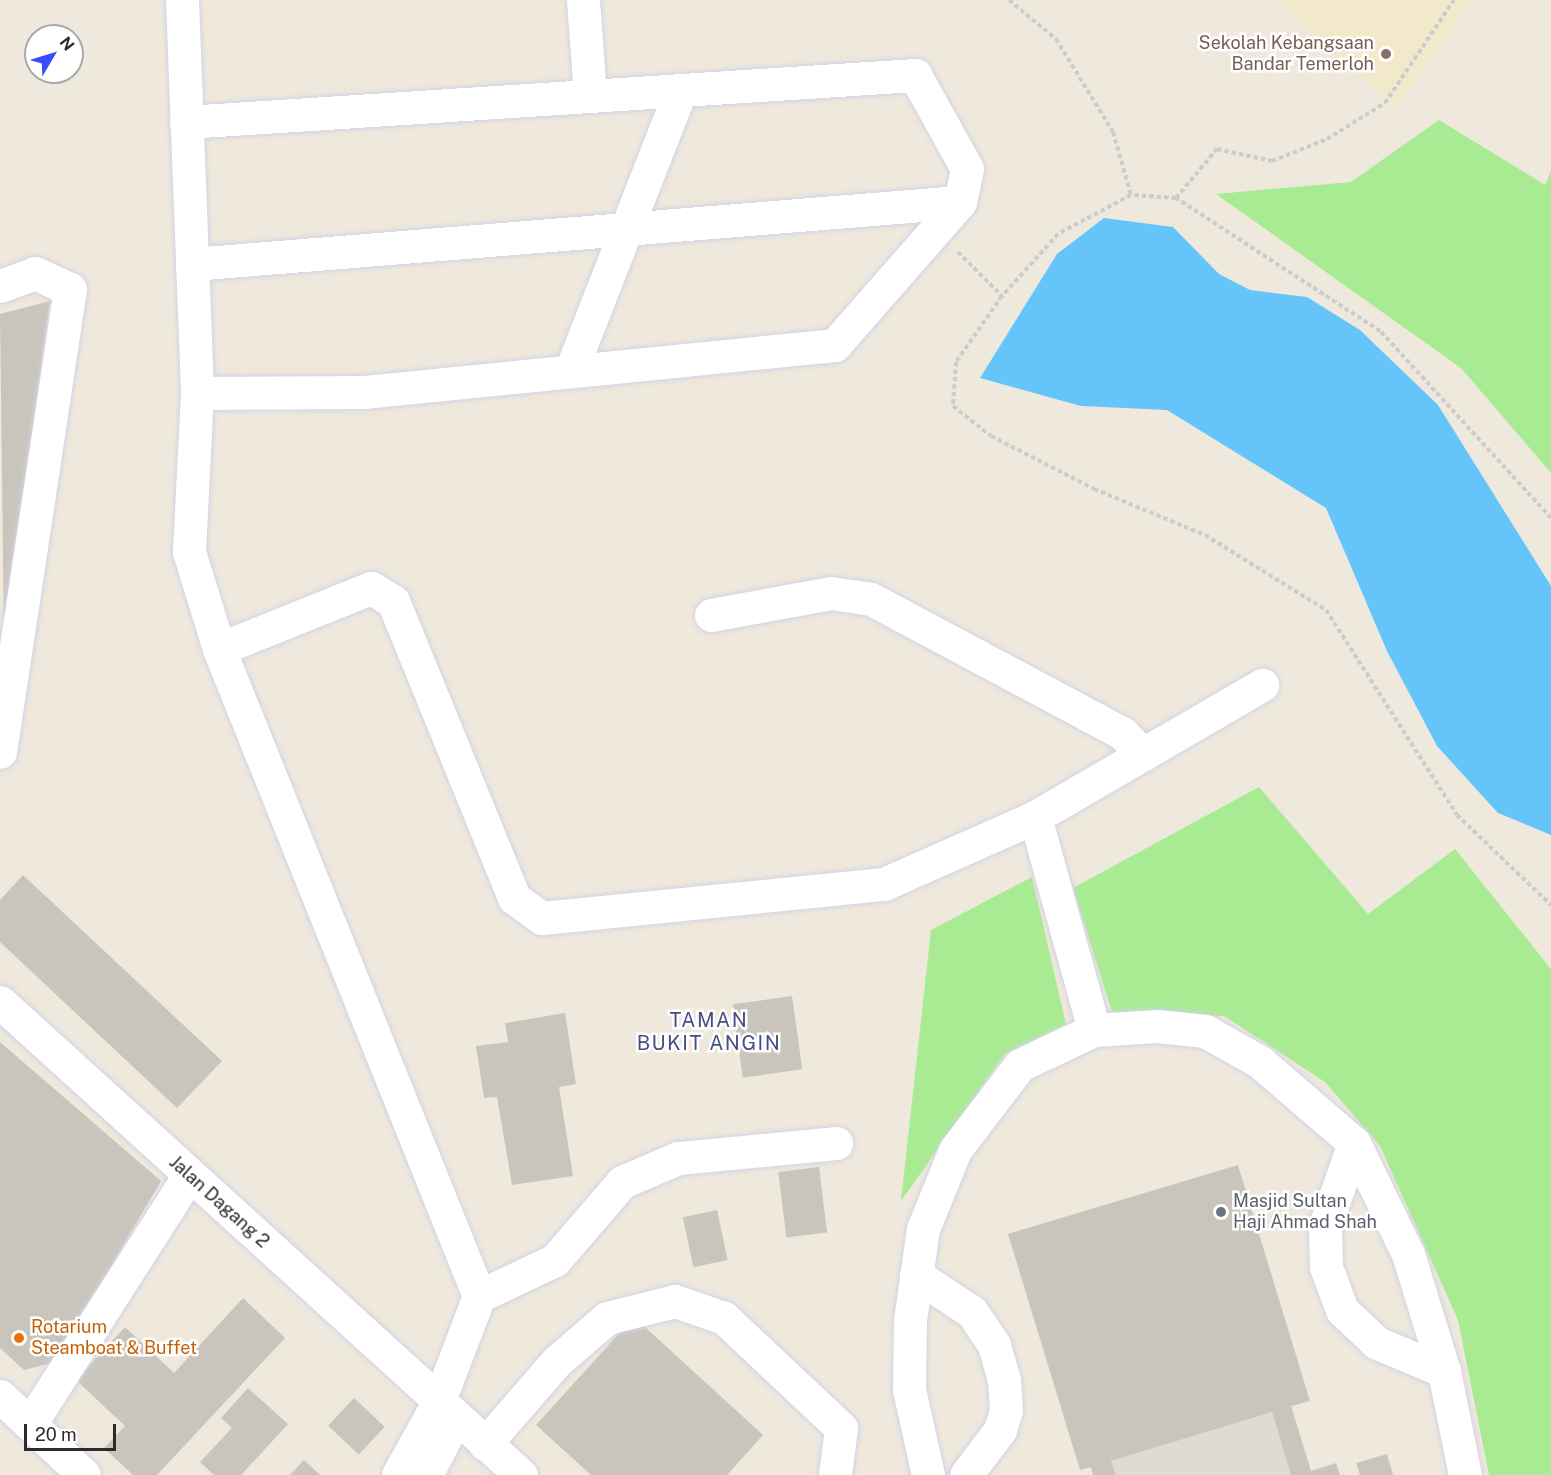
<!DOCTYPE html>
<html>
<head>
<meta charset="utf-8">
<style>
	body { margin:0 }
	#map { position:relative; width:1551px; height:1475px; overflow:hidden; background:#efe8dc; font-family:"Public Sans",sans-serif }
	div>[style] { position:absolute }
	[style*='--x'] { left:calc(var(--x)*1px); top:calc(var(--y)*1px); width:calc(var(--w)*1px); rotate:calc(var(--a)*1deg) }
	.education>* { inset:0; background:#f2e9ca }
	.green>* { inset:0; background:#a9eb93 }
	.plaza>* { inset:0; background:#dedbd4 }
	.water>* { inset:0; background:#65c5fb }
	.building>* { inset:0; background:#cac5bc; transform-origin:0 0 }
	.path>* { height:4px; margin-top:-2px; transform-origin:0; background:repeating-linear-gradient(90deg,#ccc 0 4.5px,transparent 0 7.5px) }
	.roads { filter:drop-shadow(0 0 2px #d1d3e6) drop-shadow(0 0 2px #d1d3e6) }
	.minor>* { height:33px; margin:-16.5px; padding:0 16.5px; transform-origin:16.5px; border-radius:16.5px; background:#fff }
	.dots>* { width:16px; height:16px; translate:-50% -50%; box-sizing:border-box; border:3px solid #fff; border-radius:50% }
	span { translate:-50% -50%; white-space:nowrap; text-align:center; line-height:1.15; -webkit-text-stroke:5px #fff; paint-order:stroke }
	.education-label { font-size:18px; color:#785e54 }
	.right { translate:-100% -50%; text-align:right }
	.street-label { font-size:18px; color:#2b2b2b }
	.worship-label { font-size:18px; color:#5b616d }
	.left { translate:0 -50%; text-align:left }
	.food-label { font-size:18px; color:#c56008 }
	.neighbourhood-label { font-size:20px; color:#474c81; letter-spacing:1.5px }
	.north { position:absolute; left:24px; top:24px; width:60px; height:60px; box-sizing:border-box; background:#fff; border:2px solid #aaa; border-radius:50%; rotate:52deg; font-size:16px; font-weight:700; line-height:24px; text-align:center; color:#2b2b2b }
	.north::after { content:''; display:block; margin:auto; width:21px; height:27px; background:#394bff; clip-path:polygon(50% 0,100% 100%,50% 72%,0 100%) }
	.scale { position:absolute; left:24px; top:1424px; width:92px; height:27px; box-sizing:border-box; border:3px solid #2b2b2b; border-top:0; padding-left:8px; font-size:18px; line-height:21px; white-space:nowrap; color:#2b2b2b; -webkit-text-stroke:4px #fff; paint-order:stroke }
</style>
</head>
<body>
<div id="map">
	<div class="education">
		<div style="clip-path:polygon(1276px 0,1472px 0,1397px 107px)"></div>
	</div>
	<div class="green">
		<div style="clip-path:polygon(1439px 120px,1545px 185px,1551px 171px,1551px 473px,1461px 368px,1216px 194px,1351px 182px)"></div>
		<div style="clip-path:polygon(1259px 787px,1368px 914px,1455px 849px,1551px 969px,1551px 1475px,1489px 1475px,1458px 1320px,1380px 1146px,1325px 1082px,1224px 1016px,1112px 1012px,1073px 888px)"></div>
		<div style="clip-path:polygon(1032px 877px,1066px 1024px,1005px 1054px,901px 1201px,931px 930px)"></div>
	</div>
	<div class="plaza">
		<div style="clip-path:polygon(1272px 1412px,1291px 1475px,1116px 1475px,1111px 1461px)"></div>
	</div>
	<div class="water">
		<div style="clip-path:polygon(1104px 218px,1173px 227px,1219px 274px,1250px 290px,1307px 297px,1360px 330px,1438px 405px,1551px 586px,1551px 835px,1498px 813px,1437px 746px,1387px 651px,1326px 508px,1167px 410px,1081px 406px,980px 378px,1057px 254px)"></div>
	</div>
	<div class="building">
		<div style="clip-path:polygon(50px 301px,4px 641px,0 314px)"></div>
		<div style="clip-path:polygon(23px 875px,222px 1061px,177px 1108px,0 942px,0 900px)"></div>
		<div style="left:792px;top:996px;width:74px;height:60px;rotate:82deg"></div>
		<div style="clip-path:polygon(565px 1013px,576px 1084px,559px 1087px,573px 1176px,512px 1185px,497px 1097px,484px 1098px,476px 1046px,508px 1042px,505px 1023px)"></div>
		<div style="clip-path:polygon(0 1042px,161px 1181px,55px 1362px,24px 1370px,0 1348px)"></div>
		<div style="clip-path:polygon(1238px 1165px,1310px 1401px,1291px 1406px,1311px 1471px,1336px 1463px,1340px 1475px,1291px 1475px,1272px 1412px,1111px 1461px,1116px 1475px,1093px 1475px,1091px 1467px,1080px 1470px,1008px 1234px)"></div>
		<div style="left:819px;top:1167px;width:66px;height:41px;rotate:83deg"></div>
		<div style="left:717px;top:1210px;width:51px;height:35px;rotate:78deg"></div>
		<div style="clip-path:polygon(243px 1298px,285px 1338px,157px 1475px,133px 1475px,104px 1448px,125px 1426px,76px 1380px,125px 1327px,174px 1373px)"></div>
		<div style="clip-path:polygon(634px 1317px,763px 1435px,727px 1475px,591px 1475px,536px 1425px)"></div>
		<div style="clip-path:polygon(248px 1388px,288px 1424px,241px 1475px,214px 1475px,200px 1462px,232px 1428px,221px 1418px)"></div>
		<div style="left:354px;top:1398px;width:42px;height:38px;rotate:43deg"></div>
		<div style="clip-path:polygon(1387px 1454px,1393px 1475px,1360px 1475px,1356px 1463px)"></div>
		<div style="clip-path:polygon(304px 1460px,320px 1475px,290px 1475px)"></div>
	</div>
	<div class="path">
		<div style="--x:1009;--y:0;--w:61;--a:39.7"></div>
		<div style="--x:1056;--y:39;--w:109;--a:58.5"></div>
		<div style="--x:1113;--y:132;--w:66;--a:74.1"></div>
		<div style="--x:1176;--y:198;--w:64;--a:-50.1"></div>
		<div style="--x:1217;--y:149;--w:56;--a:12.3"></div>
		<div style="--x:1272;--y:161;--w:59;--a:-21.8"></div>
		<div style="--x:1327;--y:139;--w:68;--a:-31.8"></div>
		<div style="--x:1385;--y:103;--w:124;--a:-56.2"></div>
		<div style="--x:958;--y:252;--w:62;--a:45"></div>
		<div style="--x:1551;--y:518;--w:253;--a:-132.4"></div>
		<div style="--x:1380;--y:331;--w:244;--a:-146.9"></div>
		<div style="--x:1176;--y:198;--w:45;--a:-176.2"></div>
		<div style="--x:1131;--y:195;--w:83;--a:151.9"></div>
		<div style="--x:1058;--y:234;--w:84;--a:132.1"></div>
		<div style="--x:1002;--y:296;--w:80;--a:124.9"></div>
		<div style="--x:956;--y:362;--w:44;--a:93.9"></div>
		<div style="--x:953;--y:406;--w:48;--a:38.3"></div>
		<div style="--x:991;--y:436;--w:116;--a:27.2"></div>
		<div style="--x:1094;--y:489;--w:120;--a:22.5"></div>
		<div style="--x:1205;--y:535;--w:142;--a:31.8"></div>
		<div style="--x:1326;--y:610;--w:243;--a:57.4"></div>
		<div style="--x:1457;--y:815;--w:130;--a:43.8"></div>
	</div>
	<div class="roads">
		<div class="minor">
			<div style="--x:182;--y:0;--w:393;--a:87.8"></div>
			<div style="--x:197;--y:393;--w:159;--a:92.9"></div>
			<div style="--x:189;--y:552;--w:102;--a:72.8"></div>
			<div style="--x:219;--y:649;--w:697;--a:68.11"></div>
			<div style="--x:479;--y:1296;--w:112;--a:110.9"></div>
			<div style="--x:439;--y:1401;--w:85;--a:119"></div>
			<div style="--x:583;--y:0;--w:96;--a:85.8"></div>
			<div style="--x:186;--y:122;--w:731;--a:-3.69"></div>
			<div style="--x:915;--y:75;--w:107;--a:61"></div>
			<div style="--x:967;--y:169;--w:34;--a:102"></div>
			<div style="--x:960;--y:202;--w:190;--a:131.2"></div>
			<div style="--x:835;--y:345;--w:472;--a:174.3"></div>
			<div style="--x:365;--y:392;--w:168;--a:179.7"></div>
			<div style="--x:192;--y:264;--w:770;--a:-4.62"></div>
			<div style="--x:0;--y:286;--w:37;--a:-20"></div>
			<div style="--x:35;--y:273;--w:38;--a:25"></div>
			<div style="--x:70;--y:289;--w:468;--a:98.6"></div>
			<div style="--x:571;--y:370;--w:301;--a:-68.6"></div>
			<div style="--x:711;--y:615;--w:122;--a:-10.4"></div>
			<div style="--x:831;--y:593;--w:40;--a:8.5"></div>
			<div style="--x:871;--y:599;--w:285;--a:28.1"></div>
			<div style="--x:1122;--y:733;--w:30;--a:45"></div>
			<div style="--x:219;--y:649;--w:164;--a:-21.9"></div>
			<div style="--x:371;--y:588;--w:26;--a:31"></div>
			<div style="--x:393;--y:601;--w:321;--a:67.8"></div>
			<div style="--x:514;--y:898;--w:34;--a:36"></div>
			<div style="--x:542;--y:918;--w:344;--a:-5.7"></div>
			<div style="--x:884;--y:884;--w:165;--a:-23.9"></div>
			<div style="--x:1035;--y:817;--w:263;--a:-30.2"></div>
			<div style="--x:1035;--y:817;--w:221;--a:74.5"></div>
			<div style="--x:0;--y:1002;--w:704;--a:42.24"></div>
			<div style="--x:1354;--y:1143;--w:88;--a:109.3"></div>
			<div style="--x:1325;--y:1226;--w:41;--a:88.6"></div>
			<div style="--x:1326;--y:1267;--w:46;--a:69.6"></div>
			<div style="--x:1342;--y:1310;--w:48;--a:43.3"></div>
			<div style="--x:1377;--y:1343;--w:73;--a:22.7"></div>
			<div style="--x:916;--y:1275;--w:67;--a:33.5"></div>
			<div style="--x:972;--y:1312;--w:40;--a:56"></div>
			<div style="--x:994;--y:1345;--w:36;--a:74"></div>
			<div style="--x:1004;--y:1380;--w:30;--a:86"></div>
			<div style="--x:1006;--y:1410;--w:21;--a:107"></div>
			<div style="--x:1000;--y:1430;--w:56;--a:127.1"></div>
			<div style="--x:479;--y:1296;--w:84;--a:-25.3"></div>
			<div style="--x:555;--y:1260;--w:103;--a:-49.3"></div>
			<div style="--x:622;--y:1182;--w:61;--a:-23.2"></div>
			<div style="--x:678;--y:1158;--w:159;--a:-5.4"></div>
			<div style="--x:0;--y:1396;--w:115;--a:43.2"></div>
			<div style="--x:30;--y:1424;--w:295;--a:-57.4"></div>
			<div style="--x:485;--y:1444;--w:108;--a:-49.1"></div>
			<div style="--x:556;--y:1362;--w:67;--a:-40.8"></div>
			<div style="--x:607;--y:1318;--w:70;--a:-14"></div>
			<div style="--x:675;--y:1301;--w:52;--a:19.1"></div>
			<div style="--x:724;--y:1318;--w:161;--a:43.2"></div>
			<div style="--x:841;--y:1428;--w:47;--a:97.3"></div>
			<div style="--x:426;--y:1475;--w:65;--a:-62.7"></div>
			<div style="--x:928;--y:1475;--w:88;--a:-102.5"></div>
			<div style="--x:909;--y:1389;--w:69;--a:-89.2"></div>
			<div style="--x:910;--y:1320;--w:92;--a:-81.9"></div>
			<div style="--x:923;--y:1229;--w:85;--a:-67.9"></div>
			<div style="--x:955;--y:1150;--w:107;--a:-52.6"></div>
			<div style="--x:1020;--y:1065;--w:82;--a:-25.3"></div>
			<div style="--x:1094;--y:1030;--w:64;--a:-3.6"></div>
			<div style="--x:1158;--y:1026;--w:47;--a:6.1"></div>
			<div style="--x:1205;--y:1031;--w:63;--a:29.4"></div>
			<div style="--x:1260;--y:1062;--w:124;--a:40.8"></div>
			<div style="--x:1354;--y:1143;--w:123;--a:64.1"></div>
			<div style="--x:1408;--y:1254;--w:122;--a:72.9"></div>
			<div style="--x:1444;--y:1371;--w:106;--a:78.6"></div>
		</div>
	</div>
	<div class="dots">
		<div style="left:1386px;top:54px;background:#8d6e63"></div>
		<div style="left:1221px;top:1212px;background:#6b7280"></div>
		<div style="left:19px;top:1338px;background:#e8710a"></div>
	</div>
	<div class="education-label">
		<span class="right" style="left:1374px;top:54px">Sekolah Kebangsaan<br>Bandar Temerloh</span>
	</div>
	<div class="street-label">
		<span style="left:219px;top:1202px;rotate:42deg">Jalan Dagang 2</span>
	</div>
	<div class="worship-label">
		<span class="left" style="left:1233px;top:1212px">Masjid Sultan<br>Haji Ahmad Shah</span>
	</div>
	<div class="food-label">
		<span class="left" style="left:31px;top:1338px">Rotarium<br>Steamboat &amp; Buffet</span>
	</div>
	<div class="neighbourhood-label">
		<span style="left:709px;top:1032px">TAMAN<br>BUKIT ANGIN</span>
	</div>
	<div class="north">N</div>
	<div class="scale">20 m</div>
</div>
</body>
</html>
